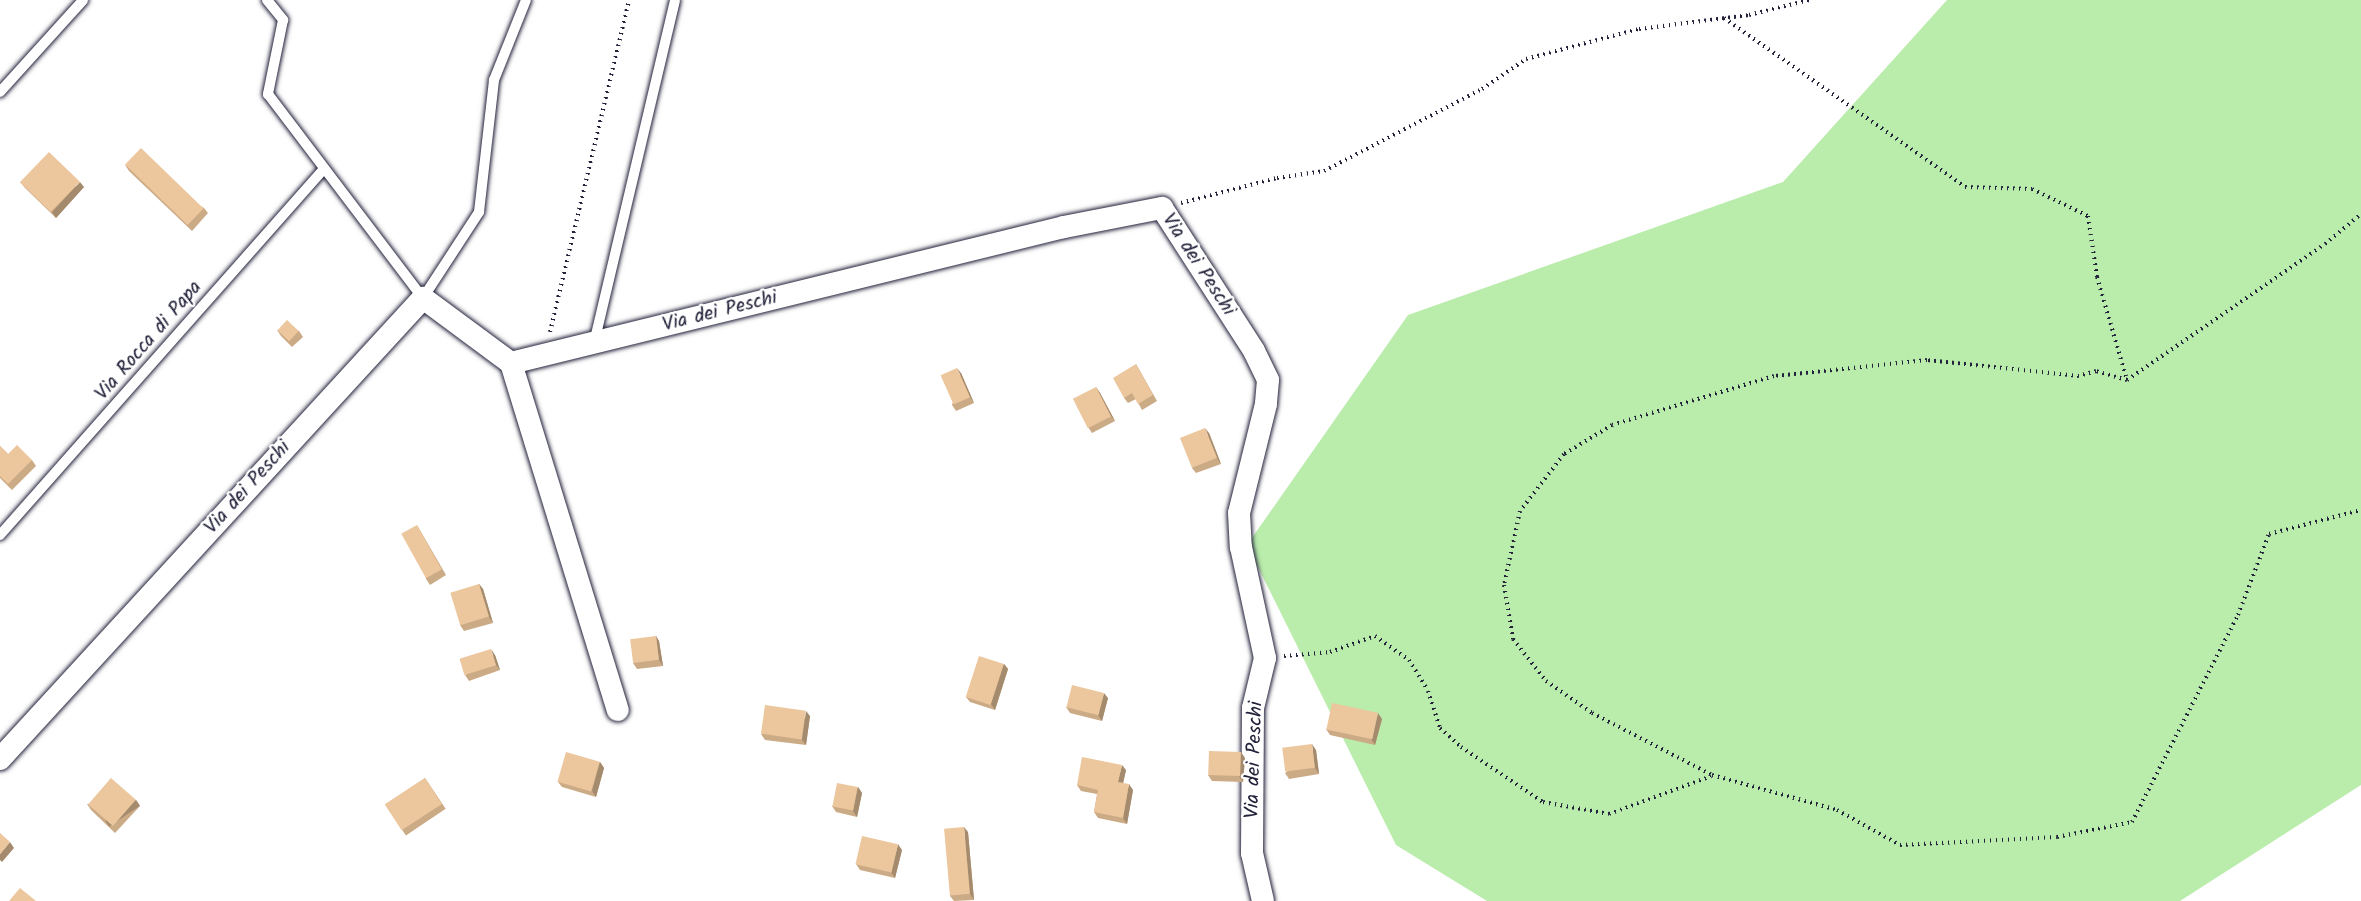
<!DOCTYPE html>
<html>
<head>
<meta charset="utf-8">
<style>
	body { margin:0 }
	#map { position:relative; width:2361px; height:901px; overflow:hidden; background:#fff; font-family:Kalam,sans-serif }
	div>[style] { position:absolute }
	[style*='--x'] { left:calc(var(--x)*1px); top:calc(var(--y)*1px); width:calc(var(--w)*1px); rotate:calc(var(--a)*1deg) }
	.green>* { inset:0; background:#baecac }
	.path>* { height:4px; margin-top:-2px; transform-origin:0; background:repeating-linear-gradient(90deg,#22223b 0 1.5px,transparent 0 6px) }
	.roads { filter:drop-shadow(0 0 2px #22223b) drop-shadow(0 0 2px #22223b) }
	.lane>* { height:10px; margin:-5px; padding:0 5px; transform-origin:5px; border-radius:5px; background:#fff }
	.street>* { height:22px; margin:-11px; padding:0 11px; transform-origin:11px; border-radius:11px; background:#fff }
	.wall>* { inset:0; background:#cbaa86; transform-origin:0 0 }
	.shaded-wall>* { inset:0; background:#a58b6d; transform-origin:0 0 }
	.building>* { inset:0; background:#ecc69c; transform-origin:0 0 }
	span { translate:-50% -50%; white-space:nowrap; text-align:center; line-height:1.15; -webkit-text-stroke:4.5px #fff; paint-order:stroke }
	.street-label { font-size:20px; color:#22223b }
</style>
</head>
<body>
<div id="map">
	<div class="green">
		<div style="clip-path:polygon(1947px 0,2361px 0,2361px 785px,2180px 901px,1487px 901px,1396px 845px,1247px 545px,1408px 315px,1783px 182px)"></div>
	</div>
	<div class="path">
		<div style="--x:1724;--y:18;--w:294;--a:35"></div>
		<div style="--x:1965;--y:187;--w:67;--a:1.7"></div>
		<div style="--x:2032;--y:189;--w:62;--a:25.7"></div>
		<div style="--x:2088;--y:216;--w:62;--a:81.6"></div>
		<div style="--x:2097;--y:277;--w:107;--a:73.8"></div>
		<div style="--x:1181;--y:203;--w:99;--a:-14.6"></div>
		<div style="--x:1277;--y:178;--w:48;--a:-8.5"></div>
		<div style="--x:1324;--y:171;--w:178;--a:-27.4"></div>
		<div style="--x:1482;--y:89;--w:53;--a:-34.3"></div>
		<div style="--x:1526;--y:59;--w:117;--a:-14.9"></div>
		<div style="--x:1639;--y:29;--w:111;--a:-7.3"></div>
		<div style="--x:1749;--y:15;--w:62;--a:-14"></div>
		<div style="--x:550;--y:332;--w:341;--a:-76.6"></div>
		<div style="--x:2127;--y:380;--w:32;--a:-164"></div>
		<div style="--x:2096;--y:371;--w:18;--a:164"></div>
		<div style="--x:2079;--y:376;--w:153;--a:-174"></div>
		<div style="--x:1927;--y:360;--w:154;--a:174"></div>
		<div style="--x:1774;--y:376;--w:169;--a:163.2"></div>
		<div style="--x:1612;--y:425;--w:56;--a:148.9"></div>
		<div style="--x:1564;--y:454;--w:72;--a:127.7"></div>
		<div style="--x:1520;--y:511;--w:76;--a:102.2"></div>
		<div style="--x:1504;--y:585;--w:55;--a:80.5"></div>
		<div style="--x:1513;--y:639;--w:53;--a:51.8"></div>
		<div style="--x:1546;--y:681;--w:56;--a:34.8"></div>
		<div style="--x:1592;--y:713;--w:135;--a:27.3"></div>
		<div style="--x:1712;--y:775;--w:130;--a:15.6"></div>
		<div style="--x:1837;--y:810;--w:72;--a:29.1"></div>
		<div style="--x:1900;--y:845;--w:157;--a:-2.9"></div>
		<div style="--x:2057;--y:837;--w:76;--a:-11.3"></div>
		<div style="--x:2132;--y:822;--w:233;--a:-62.9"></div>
		<div style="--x:2238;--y:615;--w:87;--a:-69.1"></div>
		<div style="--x:2269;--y:534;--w:95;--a:-14.6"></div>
		<div style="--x:2127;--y:380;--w:240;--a:-34.5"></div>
		<div style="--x:2325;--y:244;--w:47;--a:-39.8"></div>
		<div style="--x:1284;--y:656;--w:46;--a:-5"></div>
		<div style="--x:1330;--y:652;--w:48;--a:-19.6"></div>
		<div style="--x:1375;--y:636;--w:42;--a:35.2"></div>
		<div style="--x:1409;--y:660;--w:36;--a:58"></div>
		<div style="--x:1428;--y:691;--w:39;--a:72"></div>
		<div style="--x:1440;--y:728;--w:28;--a:42"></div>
		<div style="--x:1461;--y:747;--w:99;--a:33.9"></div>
		<div style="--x:1543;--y:802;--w:67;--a:10.3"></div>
		<div style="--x:1609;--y:814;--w:109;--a:-20.4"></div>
	</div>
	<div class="roads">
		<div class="lane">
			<div style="--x:267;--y:0;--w:26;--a:51"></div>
			<div style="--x:283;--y:20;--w:76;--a:101.5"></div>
			<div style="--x:268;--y:94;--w:256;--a:52.8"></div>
			<div style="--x:423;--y:298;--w:103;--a:-56.9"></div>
			<div style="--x:479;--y:212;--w:133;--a:-83.5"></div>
			<div style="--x:494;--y:80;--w:86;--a:-68.2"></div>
			<div style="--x:0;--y:92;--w:124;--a:-47.9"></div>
			<div style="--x:594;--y:343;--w:352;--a:-76.7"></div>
			<div style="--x:0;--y:535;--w:487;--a:-48.5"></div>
		</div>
		<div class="street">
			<div style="--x:511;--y:363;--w:363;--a:72.9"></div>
			<div style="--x:0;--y:759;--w:626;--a:-47.46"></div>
			<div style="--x:423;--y:298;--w:109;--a:36.5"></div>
			<div style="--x:511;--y:363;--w:569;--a:-13.82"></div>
			<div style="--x:1064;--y:227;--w:100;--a:-11"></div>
			<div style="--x:1162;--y:208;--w:170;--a:57.2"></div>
			<div style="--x:1254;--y:351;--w:32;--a:64"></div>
			<div style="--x:1268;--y:380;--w:24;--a:95"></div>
			<div style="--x:1266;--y:404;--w:112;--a:103.9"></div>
			<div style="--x:1239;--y:513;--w:34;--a:87"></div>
			<div style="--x:1241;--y:547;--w:114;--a:77.8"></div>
			<div style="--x:1265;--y:658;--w:51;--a:103.5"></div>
			<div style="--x:1253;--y:708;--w:145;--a:90.4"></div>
			<div style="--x:1252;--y:853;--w:49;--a:77.1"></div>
		</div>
	</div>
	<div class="wall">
		<div style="clip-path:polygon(125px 165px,204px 208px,208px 213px,192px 231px,129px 171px)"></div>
		<div style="clip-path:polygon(21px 183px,84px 187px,56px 218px,25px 188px)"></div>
		<div style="clip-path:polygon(277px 330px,299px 331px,303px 337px,292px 347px,281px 336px)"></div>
		<div style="clip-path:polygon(1136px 364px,1157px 401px,1142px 410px,1136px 399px,1128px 403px,1124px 398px)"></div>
		<div style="clip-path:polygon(961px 373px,974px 403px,956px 411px,952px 405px)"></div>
		<div style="clip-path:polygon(1096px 387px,1100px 393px,1115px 421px,1092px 433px,1088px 427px)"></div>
		<div style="clip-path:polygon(1209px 433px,1221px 464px,1196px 473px,1192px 468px)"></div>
		<div style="clip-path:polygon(0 446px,8px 454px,32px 460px,36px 466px,12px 490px,0 478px)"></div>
		<div style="clip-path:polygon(417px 525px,446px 575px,430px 585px,426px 579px)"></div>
		<div style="clip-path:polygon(479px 584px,483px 589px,493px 623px,464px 631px,460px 625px)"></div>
		<div style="clip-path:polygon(656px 636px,659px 641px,663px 666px,637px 669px,633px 663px)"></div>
		<div style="clip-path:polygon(495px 655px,500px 670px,469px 681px,465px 675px)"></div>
		<div style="clip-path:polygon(1004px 664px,1008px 669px,995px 710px,970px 702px,966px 697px)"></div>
		<div style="clip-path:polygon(1108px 698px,1102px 721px,1070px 713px,1066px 707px)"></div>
		<div style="clip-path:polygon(810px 716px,806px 745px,765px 740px,761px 734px)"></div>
		<div style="clip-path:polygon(1382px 719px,1375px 745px,1330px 735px,1326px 729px)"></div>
		<div style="clip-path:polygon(1316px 750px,1319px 774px,1289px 779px,1285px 773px)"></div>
		<div style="clip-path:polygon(1245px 758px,1243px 782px,1212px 781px,1208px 775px)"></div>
		<div style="clip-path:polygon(600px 762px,604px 768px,596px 797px,562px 787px,558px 782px)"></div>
		<div style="clip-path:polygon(1126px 770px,1123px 783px,1133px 790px,1127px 824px,1098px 818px,1094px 812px,1097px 794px,1081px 791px,1077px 785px)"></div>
		<div style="left:425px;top:778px;width:37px;height:48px;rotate:56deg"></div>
		<div style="clip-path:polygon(858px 787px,862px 793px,857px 817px,836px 812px,832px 806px)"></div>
		<div style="clip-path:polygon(136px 800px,140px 806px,115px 833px,91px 810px,87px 804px)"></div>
		<div style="clip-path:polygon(968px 832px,974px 900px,954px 901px,950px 896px)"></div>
		<div style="clip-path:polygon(902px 850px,895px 878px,860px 870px,856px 864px)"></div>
	</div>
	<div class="shaded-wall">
		<div style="clip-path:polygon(80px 182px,84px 187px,56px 218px,52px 212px)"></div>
		<div style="clip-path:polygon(957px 368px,961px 373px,974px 403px,970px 397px)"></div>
		<div style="clip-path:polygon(1096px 387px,1100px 393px,1115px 421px,1111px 416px)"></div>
		<div style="clip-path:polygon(1205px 428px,1209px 433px,1221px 464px,1217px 458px)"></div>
		<div style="clip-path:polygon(479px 584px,483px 589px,493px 623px,489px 617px)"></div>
		<div style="clip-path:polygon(656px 636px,659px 641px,663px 666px,659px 660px)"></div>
		<div style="clip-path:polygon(491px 649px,495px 655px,500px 670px,496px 665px)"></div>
		<div style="clip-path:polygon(1004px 664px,1008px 669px,995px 710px,991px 704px)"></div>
		<div style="clip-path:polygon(1104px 693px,1108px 698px,1102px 721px,1098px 715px)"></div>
		<div style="clip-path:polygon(806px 711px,810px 716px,806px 745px,802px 740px)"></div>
		<div style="clip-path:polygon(1378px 713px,1382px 719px,1375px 745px,1371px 739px)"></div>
		<div style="clip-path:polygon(1312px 744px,1316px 750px,1319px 774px,1315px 768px)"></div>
		<div style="clip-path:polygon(1241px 752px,1245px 758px,1243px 782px,1239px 776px)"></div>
		<div style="clip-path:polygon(600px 762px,604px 768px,596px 797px,592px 791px)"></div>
		<div style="clip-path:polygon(1122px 765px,1126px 770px,1122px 788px,1118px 782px)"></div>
		<div style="clip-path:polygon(1129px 784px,1133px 790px,1127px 824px,1123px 818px)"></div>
		<div style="clip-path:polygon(858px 787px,862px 793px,857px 817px,853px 811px)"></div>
		<div style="left:136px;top:800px;width:7px;height:37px;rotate:56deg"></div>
		<div style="clip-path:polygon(964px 827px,968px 832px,974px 900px,970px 894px)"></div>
		<div style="clip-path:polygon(10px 842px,14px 848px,2px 862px,0 860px,0 854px)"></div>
		<div style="clip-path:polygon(898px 844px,902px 850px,895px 878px,891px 872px)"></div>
	</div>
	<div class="building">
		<div style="left:141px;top:148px;width:87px;height:23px;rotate:44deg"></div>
		<div style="left:49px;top:152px;width:43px;height:42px;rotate:44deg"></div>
		<div style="left:287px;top:320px;width:16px;height:14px;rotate:43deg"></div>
		<div style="clip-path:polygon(1136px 364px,1153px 395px,1138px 404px,1132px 393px,1124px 398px,1113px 378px)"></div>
		<div style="left:957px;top:368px;width:32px;height:18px;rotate:66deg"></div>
		<div style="left:1096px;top:387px;width:33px;height:26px;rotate:63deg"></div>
		<div style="left:1205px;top:428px;width:32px;height:27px;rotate:68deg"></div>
		<div style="clip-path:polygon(17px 445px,32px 460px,8px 484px,0 476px,0 446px,8px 454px)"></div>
		<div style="left:417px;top:525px;width:51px;height:18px;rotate:61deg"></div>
		<div style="left:479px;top:584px;width:34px;height:30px;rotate:73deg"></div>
		<div style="left:656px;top:636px;width:24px;height:26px;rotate:83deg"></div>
		<div style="left:491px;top:649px;width:17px;height:33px;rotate:73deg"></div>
		<div style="left:979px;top:656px;width:26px;height:43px;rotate:18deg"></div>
		<div style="left:1072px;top:685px;width:33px;height:23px;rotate:14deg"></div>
		<div style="left:1332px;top:703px;width:47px;height:27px;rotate:12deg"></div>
		<div style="left:765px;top:705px;width:41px;height:29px;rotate:8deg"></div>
		<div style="left:1312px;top:744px;width:24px;height:30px;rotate:83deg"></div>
		<div style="left:1209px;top:751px;width:32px;height:24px;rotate:2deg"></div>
		<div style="left:566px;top:752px;width:35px;height:31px;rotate:16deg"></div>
		<div style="clip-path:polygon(1082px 757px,1122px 765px,1118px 782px,1129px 784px,1123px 818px,1094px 812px,1098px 790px,1077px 785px)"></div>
		<div style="left:111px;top:778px;width:33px;height:35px;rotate:41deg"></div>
		<div style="left:425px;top:778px;width:31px;height:48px;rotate:57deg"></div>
		<div style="left:837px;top:783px;width:21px;height:24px;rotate:11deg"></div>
		<div style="left:964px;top:827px;width:67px;height:20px;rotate:85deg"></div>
		<div style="clip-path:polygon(0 833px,10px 842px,0 854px)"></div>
		<div style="left:862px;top:836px;width:37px;height:29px;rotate:13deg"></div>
		<div style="clip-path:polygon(20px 888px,36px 901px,9px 901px)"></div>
	</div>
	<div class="street-label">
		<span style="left:1198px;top:265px;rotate:57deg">Via dei Peschi</span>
		<span style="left:720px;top:312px;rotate:-14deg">Via dei Peschi</span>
		<span style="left:149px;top:341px;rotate:-49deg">Via Rocca di Papa</span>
		<span style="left:248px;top:488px;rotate:-48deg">Via dei Peschi</span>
		<span style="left:1255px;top:760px;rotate:-88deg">Via dei Peschi</span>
	</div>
</div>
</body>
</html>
